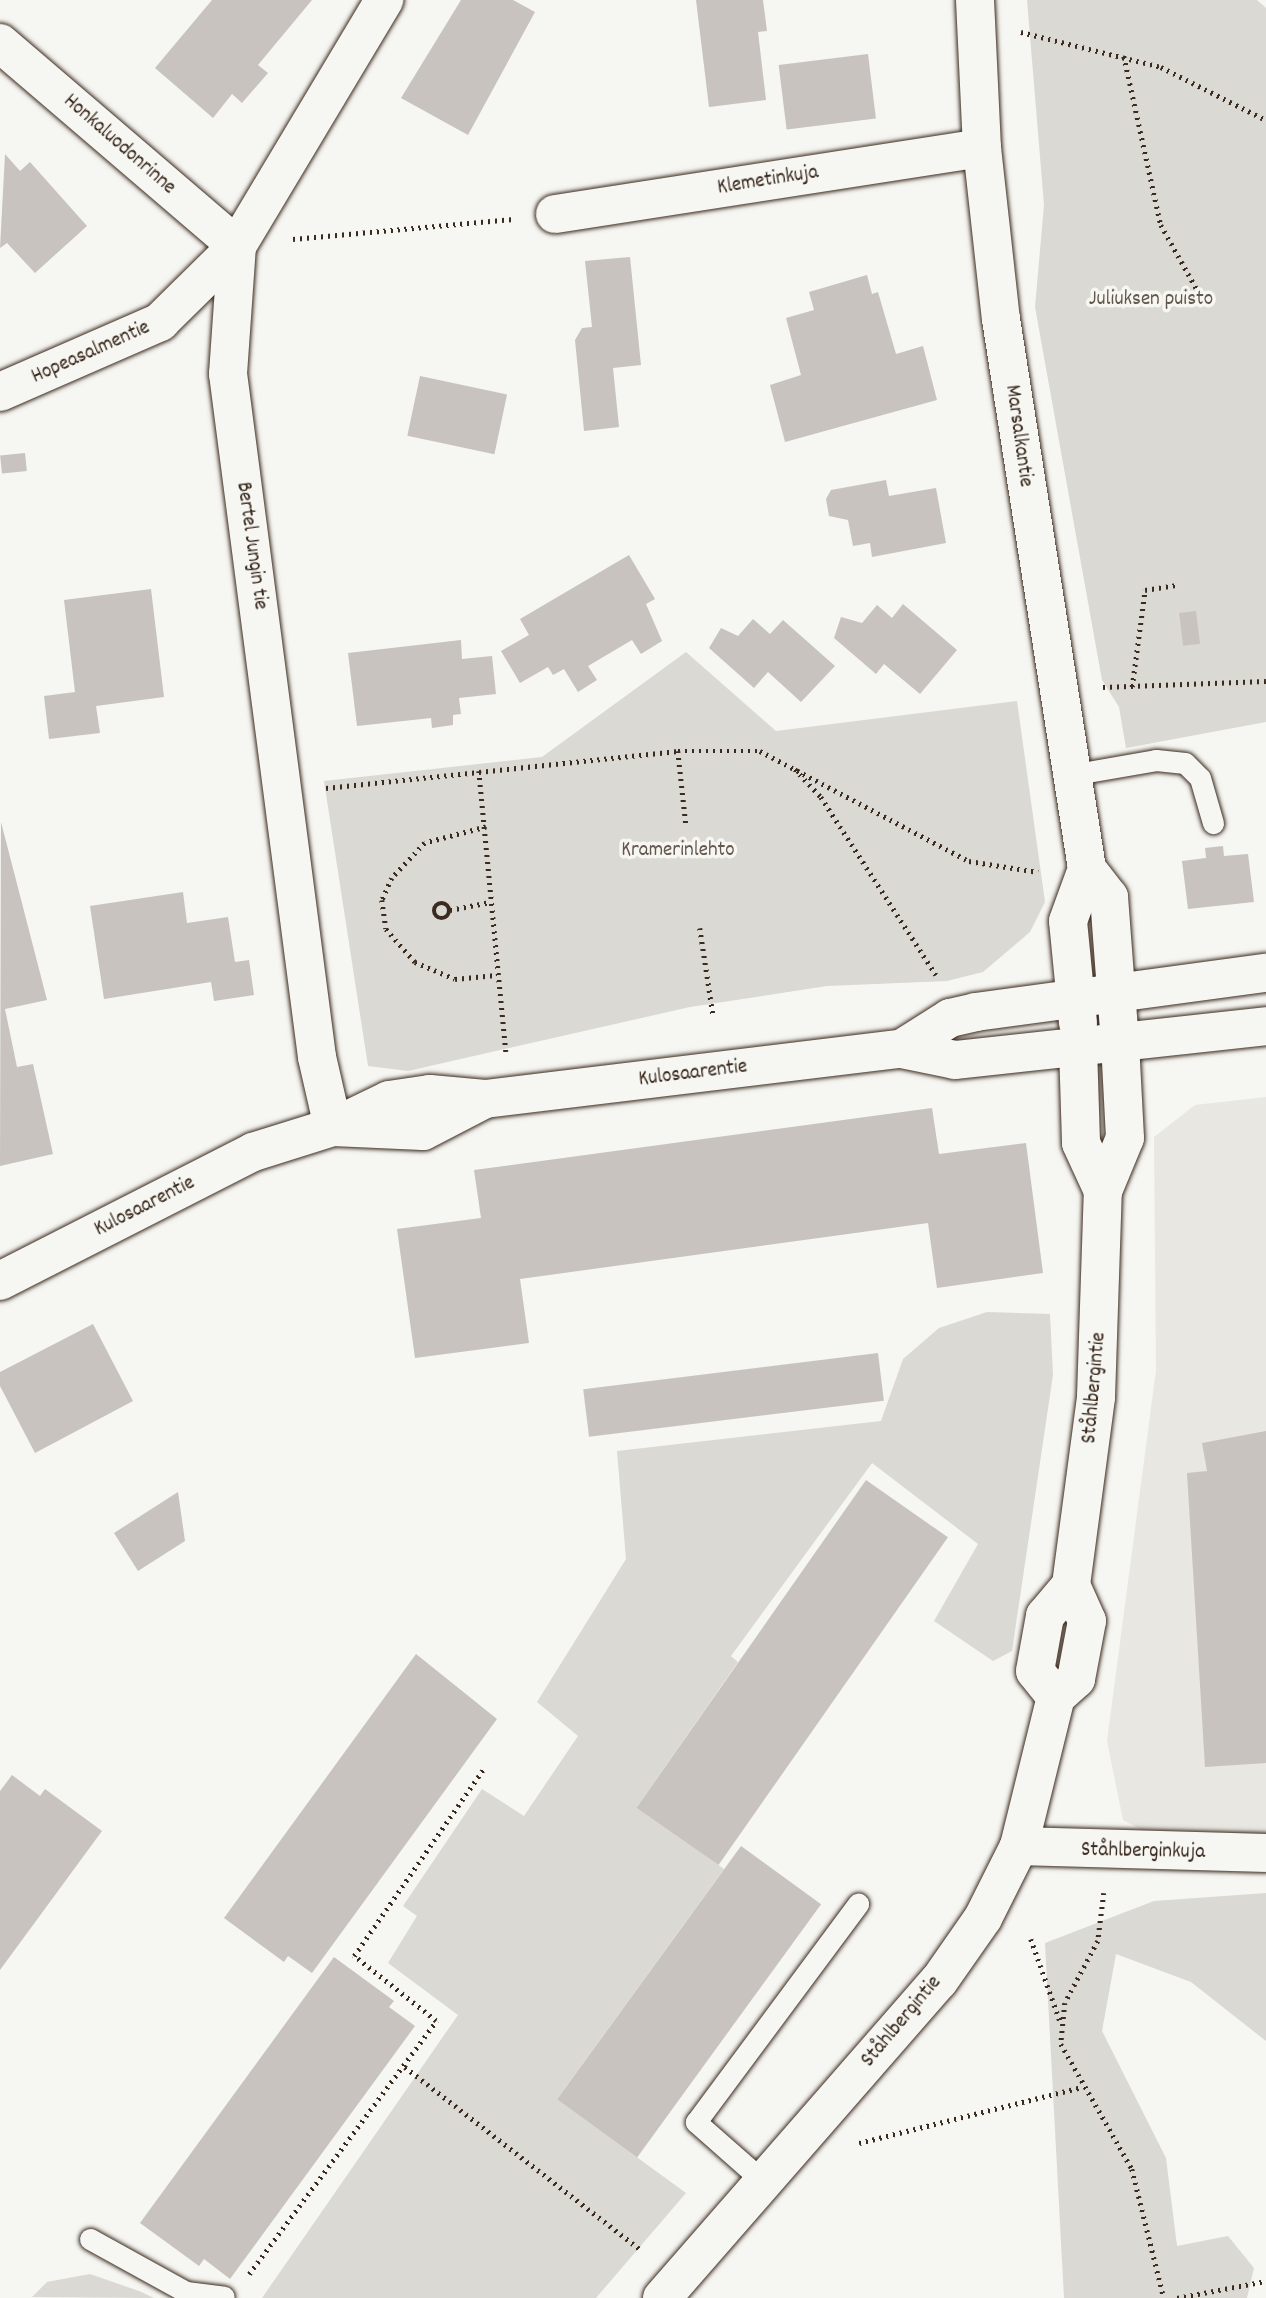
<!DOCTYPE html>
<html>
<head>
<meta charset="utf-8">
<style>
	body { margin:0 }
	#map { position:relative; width:1266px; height:2298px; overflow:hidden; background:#f6f6f2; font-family:Dekko,sans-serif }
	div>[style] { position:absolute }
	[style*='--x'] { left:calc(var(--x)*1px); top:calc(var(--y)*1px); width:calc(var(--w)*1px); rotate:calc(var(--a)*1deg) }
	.built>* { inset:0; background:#e8e7e2 }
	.green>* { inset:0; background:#dad9d3 }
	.building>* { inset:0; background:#c8c3be; transform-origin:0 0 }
	.path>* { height:4.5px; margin-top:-2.25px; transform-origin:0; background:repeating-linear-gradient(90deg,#3b2a1e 0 2px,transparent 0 7px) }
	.path>.ring { margin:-2.25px; padding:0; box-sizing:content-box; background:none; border:4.5px solid #3b2a1e; border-radius:50% }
	.roads { filter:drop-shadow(0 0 2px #3b2a1e) drop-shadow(0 0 2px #3b2a1e) }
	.lane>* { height:21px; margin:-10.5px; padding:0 10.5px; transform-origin:10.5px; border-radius:10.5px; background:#f6f6f2 }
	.street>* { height:38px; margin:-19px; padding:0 19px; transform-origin:19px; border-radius:19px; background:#f6f6f2 }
	.secondary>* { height:38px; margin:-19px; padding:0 19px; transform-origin:19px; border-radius:19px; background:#f6f6f2 }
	span { translate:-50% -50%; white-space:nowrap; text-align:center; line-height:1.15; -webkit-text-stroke:7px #f6f6f2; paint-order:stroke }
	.street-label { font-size:21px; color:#3b2a1e }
	.park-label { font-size:21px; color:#63564b }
</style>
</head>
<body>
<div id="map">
	<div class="built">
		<div style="clip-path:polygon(1266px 1097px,1266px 1838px,1166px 1843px,1123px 1820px,1107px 1741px,1156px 1370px,1154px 1137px,1195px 1105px)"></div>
	</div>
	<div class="green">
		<div style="clip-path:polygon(1027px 0,1257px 0,1266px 8px,1266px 722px,1126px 748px,1119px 707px,1102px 680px,1035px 307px,1044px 205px)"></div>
		<div style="clip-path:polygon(686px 652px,776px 731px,1017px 701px,1045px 902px,1030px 932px,983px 972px,947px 981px,827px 986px,690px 1007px,408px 1071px,368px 1066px,324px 781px,542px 757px)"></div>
		<div style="clip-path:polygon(987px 1312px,1050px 1314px,1053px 1375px,1012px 1651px,993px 1661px,934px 1621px,978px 1544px,872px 1463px,731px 1656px,738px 1662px,637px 1807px,724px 1869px,557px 2099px,686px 2193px,596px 2298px,262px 2298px,458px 2015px,388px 1963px,417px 1916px,403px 1906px,482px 1789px,524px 1816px,578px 1736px,537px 1702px,626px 1559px,617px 1451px,881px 1421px,903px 1359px,939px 1328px)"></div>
		<div style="clip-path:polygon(1266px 1893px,1266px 2041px,1191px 1982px,1116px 1954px,1102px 2031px,1166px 2158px,1177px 2246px,1228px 2236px,1254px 2268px,1247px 2298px,1064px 2298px,1045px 1943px,1154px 1901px)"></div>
		<div style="clip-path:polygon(90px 2274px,139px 2291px,154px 2298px,32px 2297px,47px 2282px)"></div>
	</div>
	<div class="building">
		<div style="clip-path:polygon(212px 0,312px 0,258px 65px,268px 73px,242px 103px,232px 94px,213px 118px,155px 68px)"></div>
		<div style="clip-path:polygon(461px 0,513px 0,535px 12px,468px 135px,401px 98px)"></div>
		<div style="clip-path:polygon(696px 0,763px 0,767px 31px,758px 32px,766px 100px,709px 107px)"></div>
		<div style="left:868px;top:54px;width:65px;height:90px;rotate:83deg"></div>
		<div style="clip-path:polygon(5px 154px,20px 171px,30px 162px,87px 226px,35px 273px,7px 243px,0 248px)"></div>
		<div style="clip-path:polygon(630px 257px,641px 365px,613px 368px,619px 427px,584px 431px,575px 340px,582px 328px,592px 327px,585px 261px)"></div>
		<div style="clip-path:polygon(867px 275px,872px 294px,878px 292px,896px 354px,923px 346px,937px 400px,785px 442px,770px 385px,801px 375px,786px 318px,814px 310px,809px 292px)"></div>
		<div style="left:420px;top:376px;width:89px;height:61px;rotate:12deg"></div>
		<div style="left:25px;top:453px;width:18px;height:25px;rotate:84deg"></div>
		<div style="clip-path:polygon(886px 480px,889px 496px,936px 488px,946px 543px,872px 557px,870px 543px,853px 546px,848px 520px,829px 516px,826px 499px,831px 490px)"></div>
		<div style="clip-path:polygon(629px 555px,655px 599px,646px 604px,662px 641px,641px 654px,632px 640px,588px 666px,597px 680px,578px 692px,564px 669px,553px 675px,548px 667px,520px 683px,501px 651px,529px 635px,520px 619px)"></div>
		<div style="clip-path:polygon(151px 589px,164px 697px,96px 706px,100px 733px,49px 739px,44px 696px,75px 692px,64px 600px)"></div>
		<div style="clip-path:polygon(903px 604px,957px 650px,920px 694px,884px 664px,876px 674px,834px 638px,841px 617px,862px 623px,877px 605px,892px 618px)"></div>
		<div style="left:1196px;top:611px;width:33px;height:17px;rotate:83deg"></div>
		<div style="clip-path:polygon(753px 619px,770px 634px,783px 620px,835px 666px,801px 702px,768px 672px,754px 688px,709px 648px,721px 628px,738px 636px)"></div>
		<div style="clip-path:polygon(461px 640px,462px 659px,492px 656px,496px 694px,459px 698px,461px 714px,453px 715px,453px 725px,432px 728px,431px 718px,357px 726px,348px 653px)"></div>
		<div style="clip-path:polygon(1px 822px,47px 1000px,5px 1009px,17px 1067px,33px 1064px,53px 1154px,0 1166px)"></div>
		<div style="clip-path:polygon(1223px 846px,1224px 856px,1248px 854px,1254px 902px,1188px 909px,1182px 861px,1206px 858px,1205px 848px)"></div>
		<div style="clip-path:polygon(183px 892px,187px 923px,228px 917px,235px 962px,249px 960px,254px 995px,214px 1001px,211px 982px,104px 999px,90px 906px)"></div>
		<div style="clip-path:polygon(932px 1108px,939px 1154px,1026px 1143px,1043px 1273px,937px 1288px,928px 1223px,520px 1279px,529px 1343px,415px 1358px,397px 1229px,481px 1218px,474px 1170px)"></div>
		<div style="clip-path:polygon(93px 1324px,133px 1401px,35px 1453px,0 1386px,0 1372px)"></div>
		<div style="left:878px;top:1353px;width:48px;height:297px;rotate:83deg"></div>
		<div style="clip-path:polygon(1266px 1431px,1266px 1763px,1205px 1767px,1187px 1473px,1207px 1471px,1202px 1443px)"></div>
		<div style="left:866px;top:1480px;width:100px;height:400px;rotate:35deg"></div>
		<div style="clip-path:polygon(178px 1492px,185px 1541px,138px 1571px,114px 1533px)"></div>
		<div style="clip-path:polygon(416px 1654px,497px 1719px,312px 1973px,288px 1956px,284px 1962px,224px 1918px)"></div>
		<div style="clip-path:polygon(12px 1775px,40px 1796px,45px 1789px,102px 1831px,0 1970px,0 1791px)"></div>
		<div style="left:741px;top:1846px;width:99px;height:313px;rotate:36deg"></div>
		<div style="clip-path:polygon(334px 1957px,394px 2001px,389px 2007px,415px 2026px,230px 2279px,204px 2259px,199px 2266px,140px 2223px)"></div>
	</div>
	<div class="path">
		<div style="--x:1021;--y:32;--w:144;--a:14"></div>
		<div style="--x:1161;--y:67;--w:118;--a:26.8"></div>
		<div style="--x:1124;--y:56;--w:173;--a:77.7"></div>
		<div style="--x:1161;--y:225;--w:78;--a:60.8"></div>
		<div style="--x:293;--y:239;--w:219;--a:-5.2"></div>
		<div style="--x:1103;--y:687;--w:163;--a:-2.1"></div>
		<div style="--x:1132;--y:687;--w:98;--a:-82.4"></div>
		<div style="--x:1145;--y:590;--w:31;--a:-9"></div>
		<div style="--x:678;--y:751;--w:74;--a:83.8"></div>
		<div style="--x:795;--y:769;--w:38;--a:47"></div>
		<div style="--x:821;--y:797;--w:212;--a:57.1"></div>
		<div style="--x:479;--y:771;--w:282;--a:84.5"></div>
		<div style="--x:326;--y:788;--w:354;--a:-6"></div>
		<div style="--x:678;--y:751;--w:82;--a:0"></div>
		<div style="--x:760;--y:751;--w:236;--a:27.8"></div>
		<div style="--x:969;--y:861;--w:70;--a:9.1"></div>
		<div style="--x:486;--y:827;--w:63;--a:165.3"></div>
		<div style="--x:425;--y:843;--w:48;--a:133.3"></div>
		<div style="--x:392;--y:878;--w:24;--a:114"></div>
		<div style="--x:382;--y:900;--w:29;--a:82"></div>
		<div style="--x:386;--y:929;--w:44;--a:48.7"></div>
		<div style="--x:415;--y:962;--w:43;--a:23"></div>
		<div style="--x:455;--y:979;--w:41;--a:-5.6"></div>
		<div class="ring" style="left:434px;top:903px;width:11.5px;height:11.5px"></div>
		<div style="--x:450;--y:910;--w:41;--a:-11.3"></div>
		<div style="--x:700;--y:928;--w:87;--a:81.4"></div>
		<div style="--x:1104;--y:1893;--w:48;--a:97.1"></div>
		<div style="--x:1098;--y:1941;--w:70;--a:118"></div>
		<div style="--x:1065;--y:2003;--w:41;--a:95.6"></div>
		<div style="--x:1061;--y:2044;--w:144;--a:60.4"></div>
		<div style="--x:1132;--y:2169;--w:133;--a:76.1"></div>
		<div style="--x:1031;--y:1939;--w:87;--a:70.5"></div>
		<div style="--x:405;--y:2067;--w:300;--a:37.8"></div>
		<div style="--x:859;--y:2143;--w:230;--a:-14.1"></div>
		<div style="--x:249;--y:2274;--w:315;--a:-53.5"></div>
		<div style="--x:436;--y:2021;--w:105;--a:-141.6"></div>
		<div style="--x:354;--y:1956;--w:230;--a:-55.3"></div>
		<div style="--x:1177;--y:2298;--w:91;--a:-10.8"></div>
	</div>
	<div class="roads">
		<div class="lane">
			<div style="--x:1070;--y:775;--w:87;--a:-9.9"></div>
			<div style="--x:1156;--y:760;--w:29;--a:6"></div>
			<div style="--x:1185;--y:763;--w:21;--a:45"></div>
			<div style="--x:1200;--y:778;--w:47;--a:73.9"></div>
			<div style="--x:764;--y:2182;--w:91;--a:-138.6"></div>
			<div style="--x:696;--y:2122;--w:272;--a:-53.4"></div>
			<div style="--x:90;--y:2239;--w:110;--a:28.9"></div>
			<div style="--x:186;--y:2292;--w:38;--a:7"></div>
		</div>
		<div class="street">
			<div style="--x:0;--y:43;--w:312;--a:40.6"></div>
			<div style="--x:555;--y:214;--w:432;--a:-8.8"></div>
			<div style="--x:0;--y:392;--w:175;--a:-23.6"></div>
			<div style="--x:160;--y:322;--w:108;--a:-44.6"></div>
			<div style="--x:1078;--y:1047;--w:96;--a:88.2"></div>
			<div style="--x:1081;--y:1143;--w:53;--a:65.4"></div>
			<div style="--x:333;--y:1127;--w:72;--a:-102.9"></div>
			<div style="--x:317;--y:1057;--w:689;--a:-97.42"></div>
			<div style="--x:228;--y:374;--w:128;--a:-86"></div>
			<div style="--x:237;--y:246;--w:287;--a:-59.1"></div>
			<div style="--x:1056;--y:1697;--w:33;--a:-129"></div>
			<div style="--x:1035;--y:1671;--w:56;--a:-79.7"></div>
			<div style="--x:1045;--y:1616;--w:40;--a:-50"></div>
			<div style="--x:1019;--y:1846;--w:247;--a:1.6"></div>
			<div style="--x:662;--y:2298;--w:421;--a:-48.9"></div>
			<div style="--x:939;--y:1981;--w:77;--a:-55.1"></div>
			<div style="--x:983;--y:1918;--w:80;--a:-63.4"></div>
			<div style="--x:1019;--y:1846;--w:154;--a:-76.1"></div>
			<div style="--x:1056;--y:1697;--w:27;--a:-42"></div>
			<div style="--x:1076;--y:1679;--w:59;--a:-79.3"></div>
			<div style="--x:1087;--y:1621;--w:39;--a:-114"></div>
			<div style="--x:1071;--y:1585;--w:190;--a:-82.4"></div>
			<div style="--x:1096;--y:1397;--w:206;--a:-88.1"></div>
			<div style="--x:1103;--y:1191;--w:57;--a:-67.5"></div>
			<div style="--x:1125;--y:1138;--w:95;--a:-93"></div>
		</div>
		<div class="secondary">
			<div style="--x:975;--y:0;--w:148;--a:87.3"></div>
			<div style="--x:982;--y:148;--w:172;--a:83.7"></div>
			<div style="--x:1001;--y:319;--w:557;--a:81.11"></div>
			<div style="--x:1087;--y:869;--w:36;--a:52"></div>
			<div style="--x:1109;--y:897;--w:146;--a:85.7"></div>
			<div style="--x:1078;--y:1023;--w:102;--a:-95.6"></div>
			<div style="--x:1068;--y:921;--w:55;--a:-69.9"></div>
			<div style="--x:901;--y:1049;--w:58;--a:-32.3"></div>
			<div style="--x:950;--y:1018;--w:27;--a:-13"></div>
			<div style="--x:976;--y:1012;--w:293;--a:-7.7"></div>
			<div style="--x:333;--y:1127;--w:90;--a:2.5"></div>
			<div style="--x:423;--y:1131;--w:70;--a:-27.3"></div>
			<div style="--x:0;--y:1281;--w:284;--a:-27"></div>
			<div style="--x:253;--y:1152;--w:84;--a:-17.4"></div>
			<div style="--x:333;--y:1127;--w:62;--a:-25.7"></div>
			<div style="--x:389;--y:1100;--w:41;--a:-8.3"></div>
			<div style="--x:430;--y:1094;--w:55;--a:5.2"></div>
			<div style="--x:485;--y:1099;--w:419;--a:-6.9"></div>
			<div style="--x:901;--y:1049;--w:55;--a:11.5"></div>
			<div style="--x:955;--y:1060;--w:313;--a:-6.2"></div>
		</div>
	</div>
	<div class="street-label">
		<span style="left:119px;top:145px;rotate:41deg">Honkaluodonrinne</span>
		<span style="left:768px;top:181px;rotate:-9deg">Klemetinkuja</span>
		<span style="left:91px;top:353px;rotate:-24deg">Hopeasalmentie</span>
		<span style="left:1018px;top:436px;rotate:82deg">Marsalkantie</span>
		<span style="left:251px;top:546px;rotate:82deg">Bertel Jungin tie</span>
		<span style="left:693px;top:1074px;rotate:-7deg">Kulosaarentie</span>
		<span style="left:145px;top:1207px;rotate:-27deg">Kulosaarentie</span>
		<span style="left:1095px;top:1388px;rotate:-85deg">Ståhlbergintie</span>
		<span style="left:1143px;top:1852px;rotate:1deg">Ståhlberginkuja</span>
		<span style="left:902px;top:2022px;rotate:-50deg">Ståhlbergintie</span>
	</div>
	<div class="park-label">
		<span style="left:1151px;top:300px">Juliuksen puisto</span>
		<span style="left:678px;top:851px">Kramerinlehto</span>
	</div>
</div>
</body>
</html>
